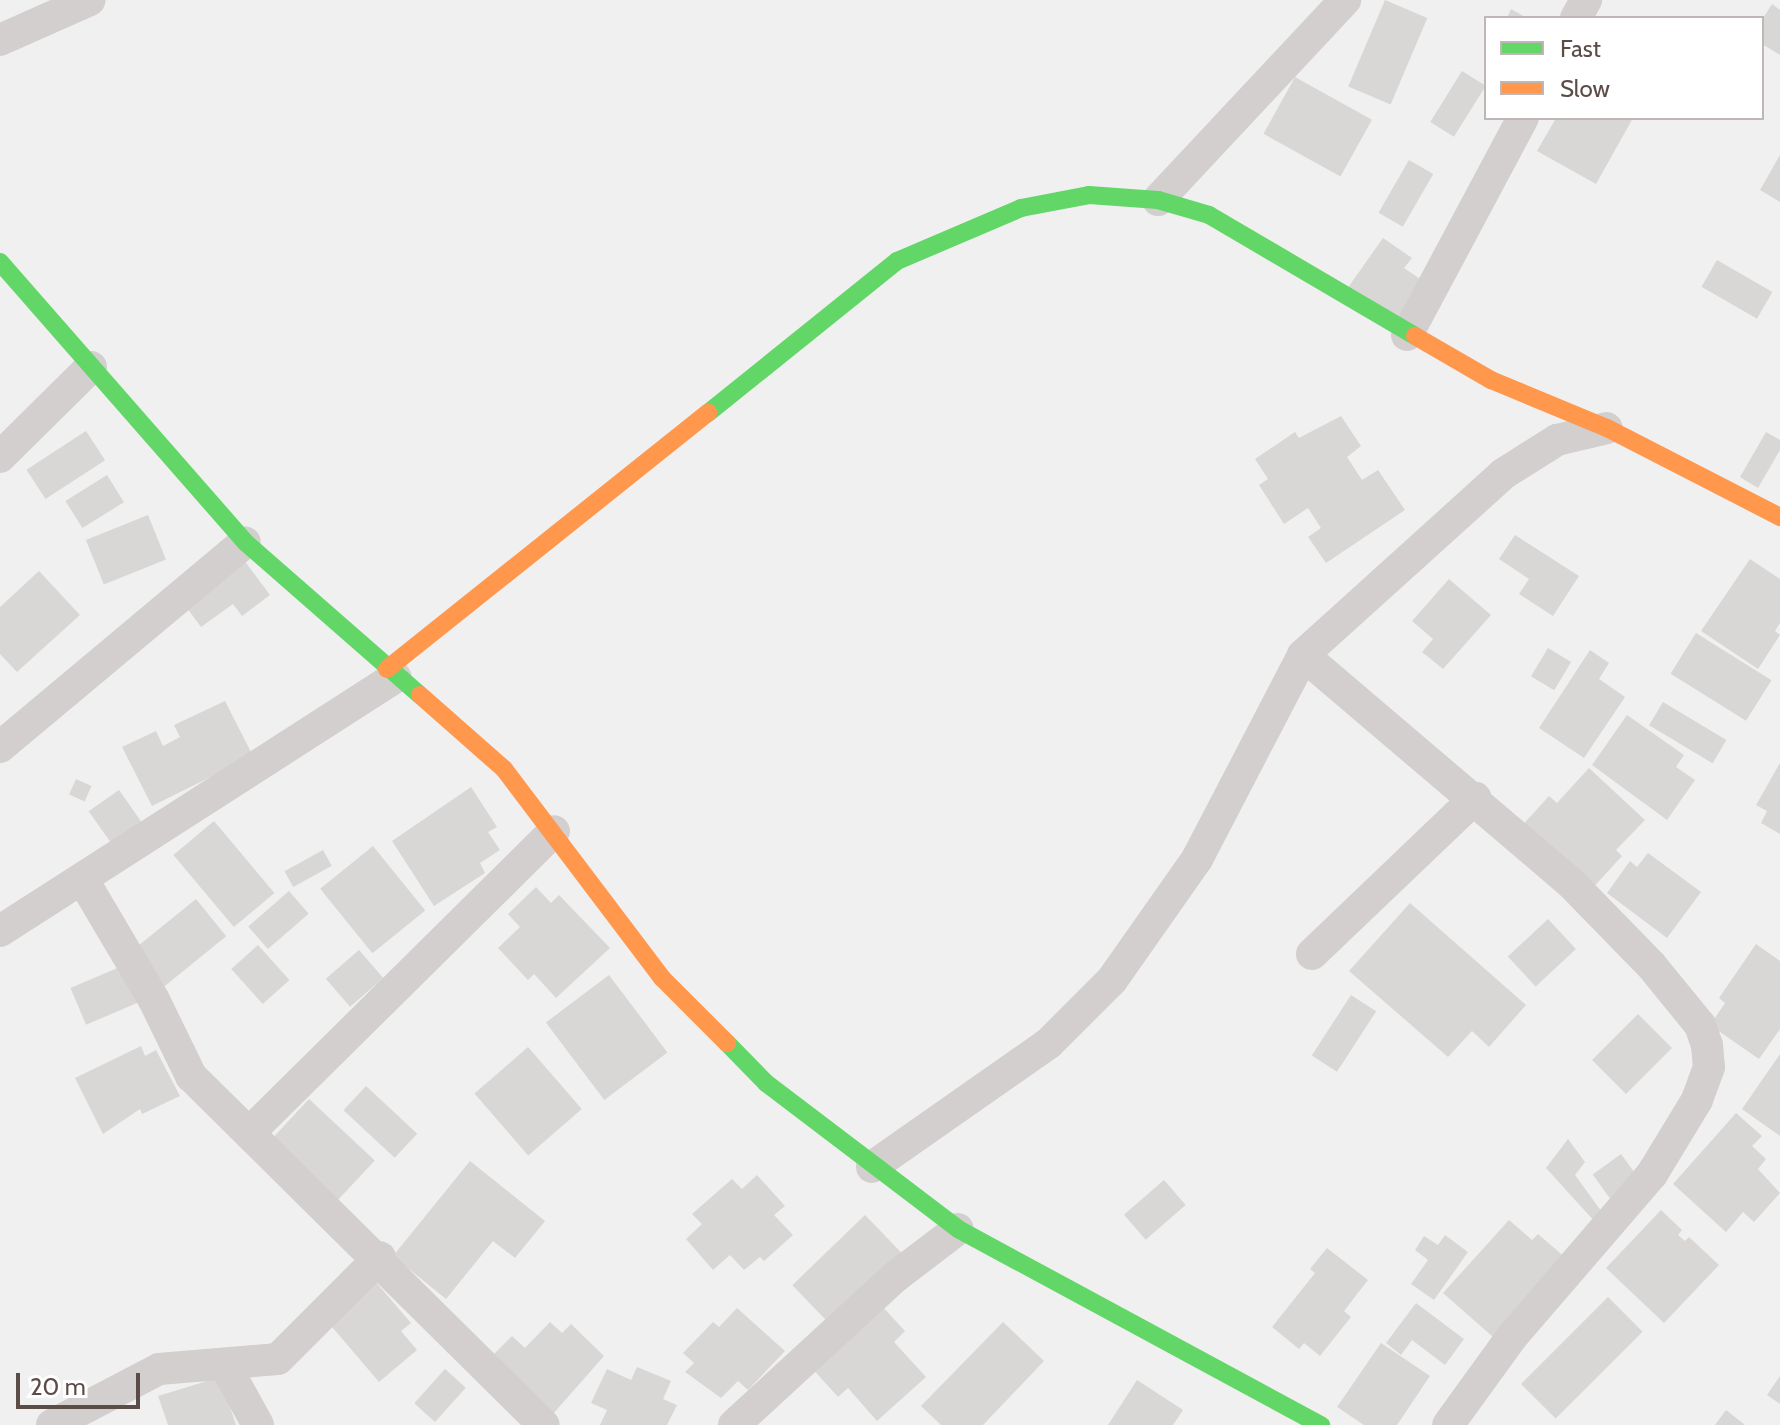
<!DOCTYPE html>
<html>
<head>
<meta charset="utf-8">
<style>
	body { margin:0 }
	#map { position:relative; width:1780px; height:1425px; overflow:hidden; background:#f0f0f0; font-family:Cabin,sans-serif }
	div>[style] { position:absolute }
	[style*='--x'] { left:calc(var(--x)*1px); top:calc(var(--y)*1px); width:calc(var(--w)*1px); rotate:calc(var(--a)*1deg) }
	.building>* { inset:0; background:#d8d7d6; transform-origin:0 0 }
	.street>* { height:32px; margin:-16px; padding:0 16px; transform-origin:16px; border-radius:16px; background:#d2cfce }
	.fast>* { height:18px; margin:-9px; padding:0 9px; transform-origin:9px; border-radius:9px; background:#63d668 }
	.slow>* { height:18px; margin:-9px; padding:0 9px; transform-origin:9px; border-radius:9px; background:#ff974d }
	span { translate:-50% -50%; white-space:nowrap; text-align:center; line-height:1.15; -webkit-text-stroke:8px #fff; paint-order:stroke }
	.legend { position:absolute; left:1484px; top:16px; width:280px; height:104px; box-sizing:border-box; background:#fff; border:2px solid #beb7b5; margin:0; padding:10px 14px; list-style:none; font-size:24px; color:#5c4c47 }
	.legend li { display:flex; align-items:center; gap:16px; height:40px }
	.legend b { width:40px; border:2px solid #beb7b5 }
	.scale { position:absolute; left:16px; top:1373px; width:124px; height:36px; box-sizing:border-box; border:4px solid #5c4c47; border-top:0; padding-left:10px; font-size:24px; line-height:28px; white-space:nowrap; color:#5c4c47; -webkit-text-stroke:6px #fff; paint-order:stroke }
</style>
</head>
<body>
<div id="map">
	<div class="building">
		<div style="left:1385px;top:0;width:46px;height:94px;rotate:23deg"></div>
		<div style="clip-path:polygon(1772px 4px,1780px 10px,1780px 55px,1762px 44px,1762px 20px)"></div>
		<div style="clip-path:polygon(1511px 9px,1527px 18px,1507px 18px)"></div>
		<div style="left:1462px;top:71px;width:28px;height:60px;rotate:32deg"></div>
		<div style="left:1295px;top:77px;width:88px;height:65px;rotate:29deg"></div>
		<div style="clip-path:polygon(1556px 118px,1633px 118px,1596px 184px,1537px 151px)"></div>
		<div style="clip-path:polygon(1780px 155px,1780px 202px,1760px 190px)"></div>
		<div style="left:1409px;top:160px;width:28px;height:61px;rotate:30deg"></div>
		<div style="clip-path:polygon(1383px 238px,1412px 258px,1404px 268px,1426px 283px,1396px 324px,1347px 289px)"></div>
		<div style="left:1717px;top:260px;width:64px;height:31px;rotate:30deg"></div>
		<div style="clip-path:polygon(1341px 416px,1361px 446px,1347px 457px,1362px 480px,1378px 470px,1405px 510px,1326px 563px,1308px 537px,1321px 528px,1308px 508px,1284px 524px,1259px 485px,1268px 479px,1255px 459px,1295px 432px,1299px 438px)"></div>
		<div style="left:86px;top:431px;width:35px;height:71px;rotate:57deg"></div>
		<div style="clip-path:polygon(1766px 432px,1780px 440px,1780px 450px,1758px 488px,1740px 477px)"></div>
		<div style="left:107px;top:475px;width:32px;height:49px;rotate:58deg"></div>
		<div style="left:148px;top:515px;width:48px;height:67px;rotate:68deg"></div>
		<div style="clip-path:polygon(1515px 535px,1579px 576px,1553px 616px,1519px 594px,1529px 579px,1499px 559px)"></div>
		<div style="clip-path:polygon(241px 556px,270px 595px,242px 616px,233px 604px,201px 627px,181px 600px)"></div>
		<div style="clip-path:polygon(1750px 559px,1780px 579px,1780px 623px,1775px 631px,1780px 635px,1758px 669px,1701px 631px)"></div>
		<div style="clip-path:polygon(39px 571px,80px 615px,17px 672px,0 654px,0 607px)"></div>
		<div style="clip-path:polygon(1449px 579px,1491px 615px,1443px 669px,1422px 652px,1433px 639px,1412px 621px)"></div>
		<div style="left:1696px;top:633px;width:89px;height:48px;rotate:32deg"></div>
		<div style="left:1548px;top:648px;width:27px;height:33px;rotate:31deg"></div>
		<div style="clip-path:polygon(1590px 650px,1609px 663px,1599px 679px,1625px 697px,1584px 758px,1539px 728px)"></div>
		<div style="clip-path:polygon(225px 701px,253px 756px,152px 806px,122px 747px,156px 731px,163px 746px,180px 737px,174px 725px)"></div>
		<div style="left:1663px;top:702px;width:74px;height:27px;rotate:31deg"></div>
		<div style="clip-path:polygon(1627px 715px,1684px 755px,1676px 767px,1695px 780px,1667px 820px,1592px 765px)"></div>
		<div style="clip-path:polygon(1780px 763px,1780px 834px,1761px 823px,1767px 811px,1756px 805px)"></div>
		<div style="clip-path:polygon(1589px 768px,1645px 820px,1616px 850px,1622px 856px,1589px 892px,1520px 828px,1549px 796px,1557px 803px)"></div>
		<div style="left:76px;top:779px;width:17px;height:17px;rotate:24deg"></div>
		<div style="clip-path:polygon(471px 787px,497px 827px,488px 832px,500px 850px,480px 863px,485px 873px,434px 906px,392px 841px)"></div>
		<div style="left:119px;top:790px;width:45px;height:37px;rotate:55deg"></div>
		<div style="left:214px;top:821px;width:94px;height:53px;rotate:50deg"></div>
		<div style="left:373px;top:846px;width:83px;height:68px;rotate:51deg"></div>
		<div style="left:323px;top:850px;width:18px;height:44px;rotate:61deg"></div>
		<div style="clip-path:polygon(1648px 853px,1701px 892px,1667px 938px,1607px 893px,1630px 861px,1637px 867px)"></div>
		<div style="clip-path:polygon(536px 887px,551px 903px,559px 895px,610px 948px,556px 998px,534px 974px,528px 980px,498px 948px,520px 927px,508px 914px)"></div>
		<div style="left:289px;top:891px;width:30px;height:54px;rotate:49deg"></div>
		<div style="left:196px;top:899px;width:48px;height:87px;rotate:51deg"></div>
		<div style="clip-path:polygon(1410px 903px,1526px 1005px,1489px 1047px,1472px 1031px,1448px 1057px,1349px 971px)"></div>
		<div style="left:1548px;top:919px;width:41px;height:55px;rotate:47deg"></div>
		<div style="clip-path:polygon(1756px 944px,1780px 961px,1780px 1029px,1759px 1059px,1710px 1025px,1725px 1003px,1719px 998px)"></div>
		<div style="left:258px;top:945px;width:47px;height:36px;rotate:48deg"></div>
		<div style="left:359px;top:950px;width:37px;height:44px;rotate:49deg"></div>
		<div style="left:122px;top:966px;width:40px;height:56px;rotate:67deg"></div>
		<div style="left:609px;top:975px;width:97px;height:79px;rotate:53deg"></div>
		<div style="left:1351px;top:995px;width:30px;height:72px;rotate:33deg"></div>
		<div style="left:1638px;top:1014px;width:48px;height:65px;rotate:45deg"></div>
		<div style="clip-path:polygon(141px 1046px,145px 1056px,156px 1050px,180px 1096px,142px 1114px,140px 1109px,103px 1134px,75px 1078px)"></div>
		<div style="left:528px;top:1047px;width:82px;height:71px;rotate:49deg"></div>
		<div style="clip-path:polygon(1780px 1054px,1780px 1136px,1742px 1109px)"></div>
		<div style="left:366px;top:1086px;width:70px;height:33px;rotate:43deg"></div>
		<div style="left:309px;top:1099px;width:90px;height:57px;rotate:43deg"></div>
		<div style="clip-path:polygon(1736px 1113px,1762px 1136px,1752px 1146px,1766px 1159px,1758px 1169px,1780px 1193px,1754px 1222px,1743px 1212px,1726px 1232px,1673px 1184px)"></div>
		<div style="clip-path:polygon(1568px 1139px,1585px 1162px,1575px 1175px,1607px 1219px,1596px 1223px,1546px 1168px)"></div>
		<div style="left:1621px;top:1154px;width:48px;height:35px;rotate:54deg"></div>
		<div style="clip-path:polygon(470px 1161px,545px 1221px,515px 1258px,493px 1241px,446px 1299px,393px 1256px)"></div>
		<div style="clip-path:polygon(757px 1175px,785px 1206px,774px 1215px,793px 1235px,764px 1261px,760px 1257px,744px 1270px,730px 1255px,713px 1270px,686px 1239px,702px 1224px,692px 1214px,732px 1179px,742px 1189px)"></div>
		<div style="left:1164px;top:1180px;width:33px;height:53px;rotate:49deg"></div>
		<div style="clip-path:polygon(1661px 1210px,1682px 1230px,1678px 1235px,1685px 1241px,1689px 1237px,1719px 1265px,1664px 1323px,1606px 1268px)"></div>
		<div style="left:865px;top:1215px;width:57px;height:101px;rotate:46deg"></div>
		<div style="clip-path:polygon(1509px 1220px,1532px 1240px,1538px 1234px,1567px 1259px,1501px 1344px,1443px 1293px)"></div>
		<div style="clip-path:polygon(1445px 1235px,1468px 1252px,1434px 1300px,1411px 1284px,1428px 1260px,1415px 1250px,1424px 1236px,1438px 1245px)"></div>
		<div style="clip-path:polygon(1327px 1248px,1368px 1280px,1344px 1311px,1351px 1317px,1320px 1356px,1304px 1343px,1299px 1349px,1272px 1327px,1315px 1273px,1310px 1269px)"></div>
		<div style="clip-path:polygon(375px 1281px,411px 1323px,401px 1331px,417px 1350px,379px 1382px,327px 1321px)"></div>
		<div style="left:1608px;top:1297px;width:49px;height:123px;rotate:45deg"></div>
		<div style="clip-path:polygon(1416px 1303px,1464px 1339px,1445px 1365px,1412px 1340px,1401px 1355px,1386px 1343px)"></div>
		<div style="clip-path:polygon(880px 1304px,905px 1331px,894px 1342px,926px 1377px,877px 1421px,848px 1388px,838px 1397px,811px 1367px)"></div>
		<div style="clip-path:polygon(737px 1308px,785px 1351px,748px 1390px,738px 1381px,721px 1398px,685px 1372px,694px 1363px,683px 1353px,713px 1322px,719px 1327px)"></div>
		<div style="clip-path:polygon(550px 1322px,562px 1333px,571px 1324px,604px 1356px,545px 1423px,484px 1364px,512px 1336px,525px 1348px)"></div>
		<div style="clip-path:polygon(1003px 1322px,1044px 1361px,983px 1425px,941px 1425px,921px 1406px)"></div>
		<div style="clip-path:polygon(1381px 1343px,1430px 1376px,1397px 1425px,1364px 1425px,1337px 1407px)"></div>
		<div style="clip-path:polygon(637px 1367px,671px 1381px,663px 1399px,677px 1405px,667px 1425px,600px 1425px,607px 1410px,591px 1403px,607px 1369px,631px 1380px)"></div>
		<div style="left:445px;top:1369px;width:28px;height:46px;rotate:42deg"></div>
		<div style="clip-path:polygon(1780px 1376px,1780px 1404px,1767px 1395px)"></div>
		<div style="clip-path:polygon(220px 1377px,236px 1425px,168px 1425px,158px 1396px)"></div>
		<div style="clip-path:polygon(1137px 1380px,1183px 1410px,1173px 1425px,1108px 1425px)"></div>
		<div style="clip-path:polygon(1726px 1410px,1745px 1425px,1715px 1425px)"></div>
	</div>
	<div class="street">
		<div style="--x:1576;--y:18;--w:21;--a:-61"></div>
		<div style="--x:0;--y:40;--w:98;--a:-24"></div>
		<div style="--x:1158;--y:200;--w:274;--a:-46.9"></div>
		<div style="--x:1407;--y:335;--w:246;--a:-61.9"></div>
		<div style="--x:0;--y:457;--w:128;--a:-44.7"></div>
		<div style="--x:1303;--y:655;--w:349;--a:40.4"></div>
		<div style="--x:1569;--y:881;--w:117;--a:45.7"></div>
		<div style="--x:1651;--y:965;--w:77;--a:50.8"></div>
		<div style="--x:1700;--y:1025;--w:21;--a:71"></div>
		<div style="--x:1707;--y:1045;--w:22;--a:85"></div>
		<div style="--x:1709;--y:1067;--w:35;--a:110"></div>
		<div style="--x:1697;--y:1100;--w:87;--a:121.3"></div>
		<div style="--x:1652;--y:1174;--w:216;--a:130.7"></div>
		<div style="--x:1511;--y:1338;--w:107;--a:125.9"></div>
		<div style="--x:0;--y:747;--w:319;--a:-39.9"></div>
		<div style="--x:83;--y:880;--w:139;--a:59.4"></div>
		<div style="--x:154;--y:1000;--w:85;--a:64"></div>
		<div style="--x:191;--y:1076;--w:496;--a:44.7"></div>
		<div style="--x:0;--y:931;--w:470;--a:-32.7"></div>
		<div style="--x:1312;--y:954;--w:226;--a:-43.7"></div>
		<div style="--x:249;--y:1133;--w:429;--a:-44.7"></div>
		<div style="--x:872;--y:1167;--w:216;--a:-35"></div>
		<div style="--x:1049;--y:1043;--w:89;--a:-45"></div>
		<div style="--x:1112;--y:980;--w:148;--a:-54.9"></div>
		<div style="--x:1197;--y:859;--w:230;--a:-62.5"></div>
		<div style="--x:1303;--y:655;--w:270;--a:-42.1"></div>
		<div style="--x:1503;--y:474;--w:64;--a:-32.2"></div>
		<div style="--x:1557;--y:440;--w:51;--a:-13.5"></div>
		<div style="--x:226;--y:1367;--w:66;--a:61.1"></div>
		<div style="--x:52;--y:1425;--w:121;--a:-27.6"></div>
		<div style="--x:159;--y:1369;--w:119;--a:-4.8"></div>
		<div style="--x:278;--y:1359;--w:144;--a:-45"></div>
		<div style="--x:734;--y:1425;--w:219;--a:-42.6"></div>
		<div style="--x:895;--y:1277;--w:79;--a:-37.3"></div>
	</div>
	<div class="fast">
		<div style="--x:0;--y:262;--w:372;--a:48.8"></div>
		<div style="--x:245;--y:542;--w:232;--a:41.2"></div>
		<div style="--x:708;--y:413;--w:243;--a:-38.8"></div>
		<div style="--x:897;--y:261;--w:135;--a:-23.1"></div>
		<div style="--x:1021;--y:208;--w:69;--a:-10.8"></div>
		<div style="--x:1089;--y:195;--w:69;--a:4.1"></div>
		<div style="--x:1158;--y:200;--w:53;--a:16.4"></div>
		<div style="--x:1209;--y:215;--w:239;--a:30.4"></div>
		<div style="--x:727;--y:1043;--w:56;--a:45.7"></div>
		<div style="--x:766;--y:1083;--w:241;--a:37.2"></div>
		<div style="--x:958;--y:1229;--w:413;--a:28.4"></div>
	</div>
	<div class="slow">
		<div style="--x:1415;--y:336;--w:88;--a:30.1"></div>
		<div style="--x:1491;--y:380;--w:126;--a:22.5"></div>
		<div style="--x:1607;--y:428;--w:195;--a:27.2"></div>
		<div style="--x:387;--y:669;--w:411;--a:-38.6"></div>
		<div style="--x:420;--y:695;--w:112;--a:41.4"></div>
		<div style="--x:504;--y:769;--w:262;--a:52.9"></div>
		<div style="--x:662;--y:978;--w:92;--a:45"></div>
	</div>
	<ul class="legend">
	<li><b style="height:10px;background:#63d668"></b>Fast</li>
	<li><b style="height:10px;background:#ff974d"></b>Slow</li>
	</ul>
	<div class="scale">20 m</div>
</div>
</body>
</html>
